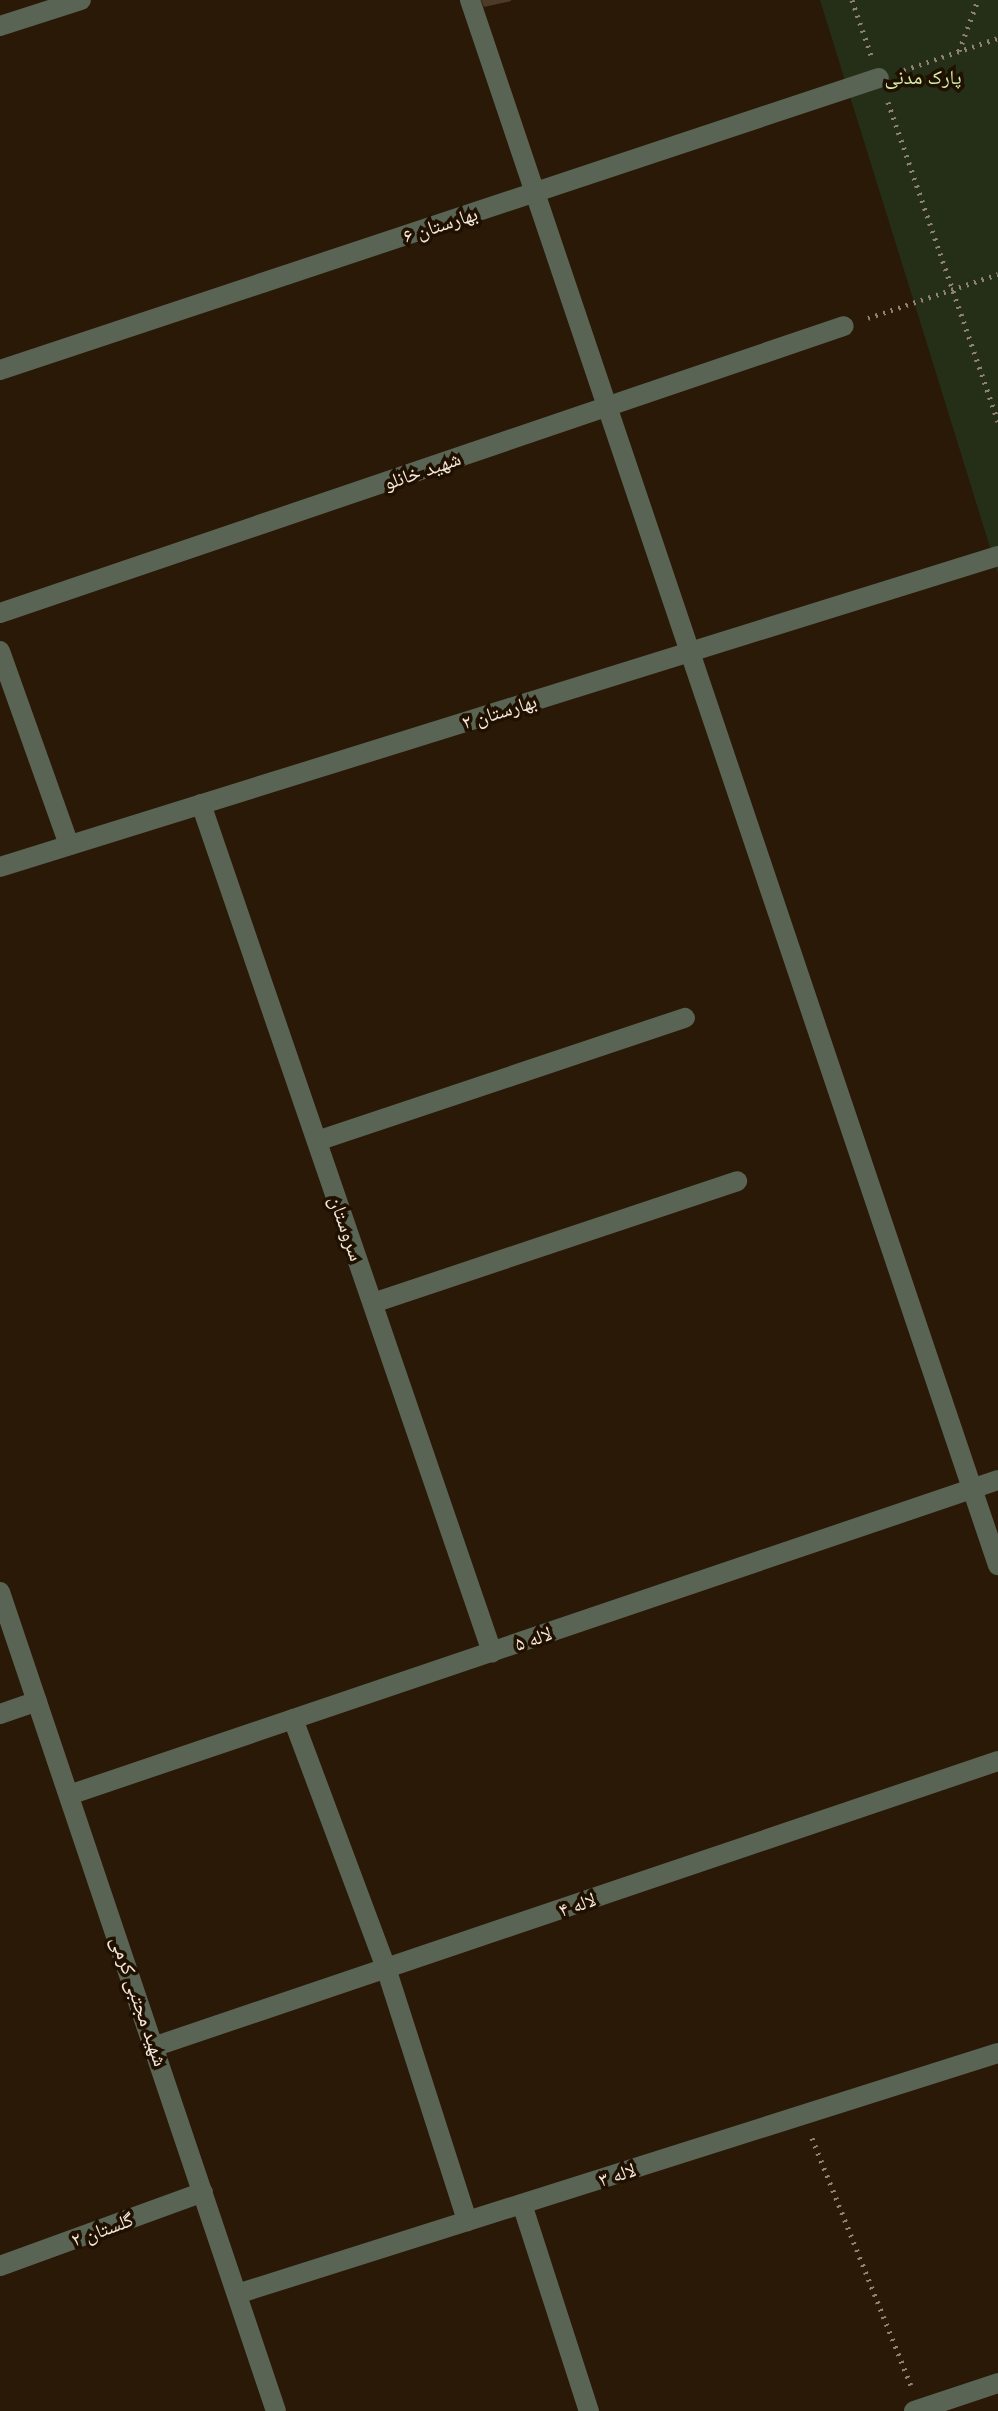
<!DOCTYPE html>
<html>
<head>
<meta charset="utf-8">
<style>
	body { margin:0 }
	#map { position:relative; width:998px; height:2411px; overflow:hidden; background:#2a1906; font-family:Lato,"Noto Naskh Arabic",sans-serif }
	div>[style] { position:absolute }
	[style*='--x'] { left:calc(var(--x)*1px); top:calc(var(--y)*1px); width:calc(var(--w)*1px); rotate:calc(var(--a)*1deg) }
	.green>* { inset:0; background:#252f18 }
	.building>* { inset:0; background:#4e3b27 }
	.path>* { height:5px; margin-top:-2.5px; transform-origin:0; background:repeating-linear-gradient(90deg,#908172 0 2px,transparent 0 8px) }
	.minor>* { height:20px; margin:-10px; padding:0 10px; transform-origin:10px; border-radius:10px; background:#596454 }
	.tertiary>* { height:20px; margin:-10px; padding:0 10px; transform-origin:10px; border-radius:10px; background:#596454 }
	span { translate:-50% -50%; white-space:nowrap; text-align:center; line-height:1.15; -webkit-text-stroke:7px #201000; paint-order:stroke }
	.park-label { font-size:20px; color:#d3f1ab }
	.street-label { font-size:20px; color:#f4e8dc }
</style>
</head>
<body>
<div id="map">
	<div class="green">
		<div style="clip-path:polygon(820px 0,998px 0,998px 573px,919px 318px)"></div>
	</div>
	<div class="building">
		<div style="clip-path:polygon(481px 0,511px 0,511px 1px,484px 7px)"></div>
	</div>
	<div class="path">
		<div style="--x:852;--y:0;--w:58;--a:70.9"></div>
		<div style="--x:959;--y:51;--w:54;--a:-69.6"></div>
		<div style="--x:904;--y:70;--w:99;--a:-18.8"></div>
		<div style="--x:888;--y:102;--w:338;--a:71"></div>
		<div style="--x:868;--y:318;--w:137;--a:-18.7"></div>
		<div style="--x:812;--y:2138;--w:266;--a:68.2"></div>
	</div>
	<div class="minor">
		<div style="--x:470;--y:0;--w:1652;--a:71.36"></div>
		<div style="--x:0;--y:26;--w:85;--a:-17.8"></div>
		<div style="--x:0;--y:370;--w:926;--a:-18.38"></div>
		<div style="--x:0;--y:613;--w:891;--a:-18.78"></div>
		<div style="--x:0;--y:651;--w:206;--a:70.4"></div>
		<div style="--x:201;--y:804;--w:897;--a:71.06"></div>
		<div style="--x:0;--y:867;--w:1045;--a:-17.31"></div>
		<div style="--x:317;--y:1141;--w:388;--a:-18.5"></div>
		<div style="--x:373;--y:1303;--w:384;--a:-18.5"></div>
		<div style="--x:0;--y:1714;--w:39;--a:-19"></div>
		<div style="--x:293;--y:1719;--w:266;--a:69.5"></div>
		<div style="--x:386;--y:1968;--w:266;--a:72.2"></div>
		<div style="--x:69;--y:1795;--w:981;--a:-18.73"></div>
		<div style="--x:156;--y:2046;--w:889;--a:-18.7"></div>
		<div style="--x:522;--y:2204;--w:218;--a:72.1"></div>
		<div style="--x:0;--y:2266;--w:216;--a:-20"></div>
		<div style="--x:237;--y:2294;--w:798;--a:-17.57"></div>
		<div style="--x:914;--y:2411;--w:89;--a:-18.4"></div>
	</div>
	<div class="tertiary">
		<div style="--x:0;--y:1592;--w:864;--a:71.38"></div>
	</div>
	<div class="park-label">
		<span style="left:923px;top:76px">پارک مدنی</span>
	</div>
	<div class="street-label">
		<span style="left:440px;top:224px;rotate:-18deg">بهارستان ۶</span>
		<span style="left:422px;top:470px;rotate:-19deg">شهید خانلو</span>
		<span style="left:499px;top:711px;rotate:-17deg">بهارستان ۲</span>
		<span style="left:347px;top:1228px;rotate:71deg">سروستان</span>
		<span style="left:533px;top:1638px;rotate:-19deg">لاله ۵</span>
		<span style="left:577px;top:1904px;rotate:-19deg">لاله ۴</span>
		<span style="left:140px;top:2001px;rotate:71deg">شهید مجتبی کرمی</span>
		<span style="left:617px;top:2174px;rotate:-18deg">لاله ۳</span>
		<span style="left:102px;top:2229px;rotate:-20deg">گلستان ۲</span>
	</div>
</div>
</body>
</html>
